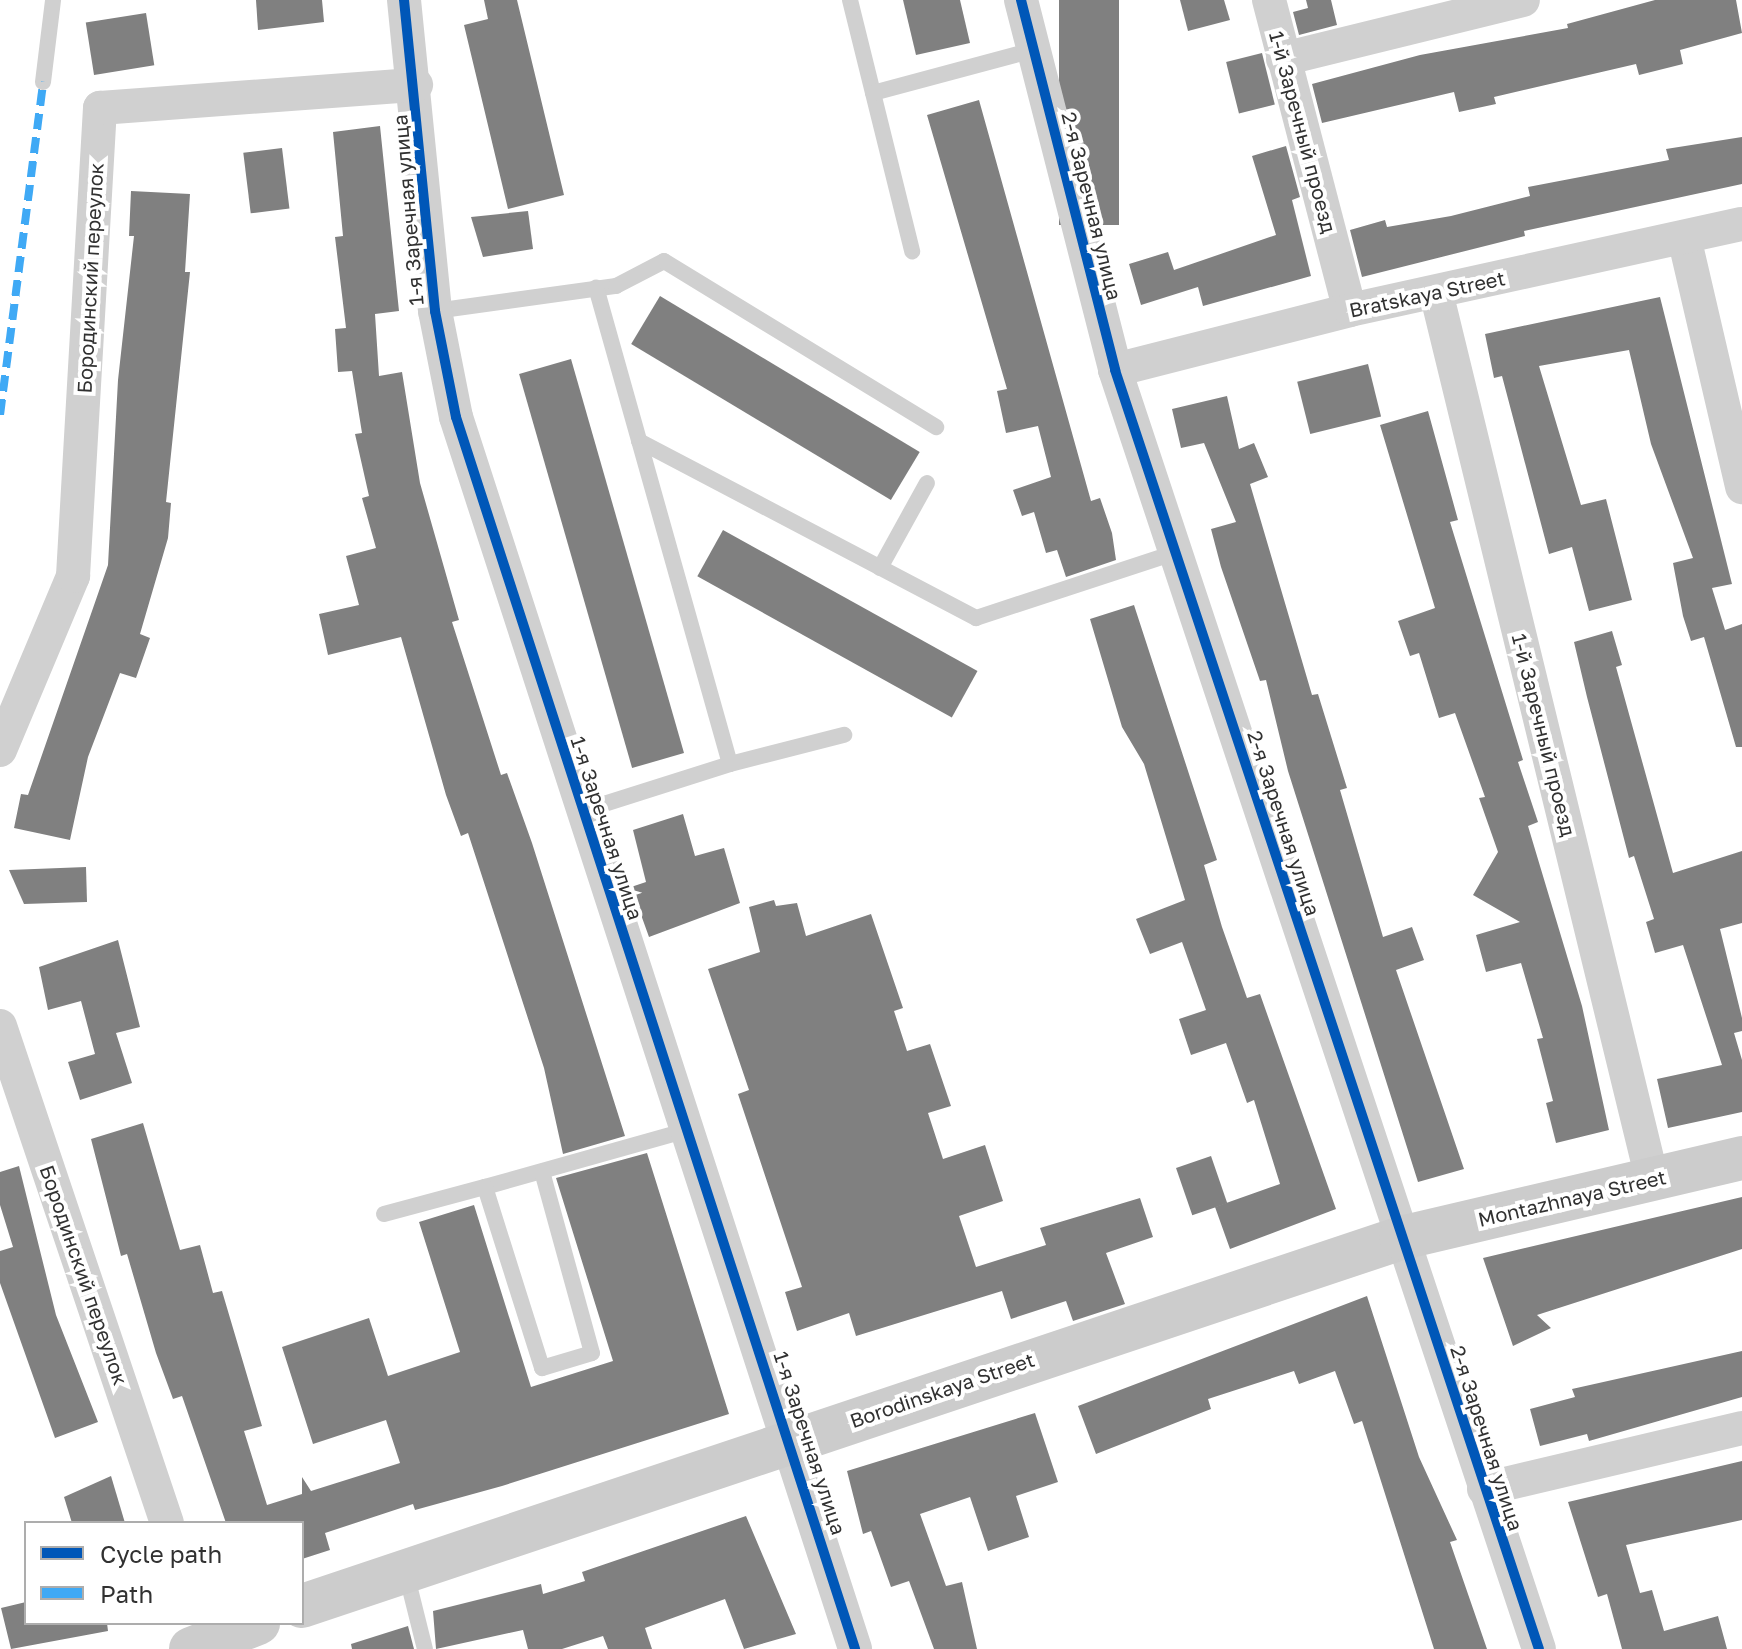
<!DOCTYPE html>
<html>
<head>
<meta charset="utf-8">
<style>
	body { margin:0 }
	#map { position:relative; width:1742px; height:1649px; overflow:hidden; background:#fff; font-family:"Golos Text",sans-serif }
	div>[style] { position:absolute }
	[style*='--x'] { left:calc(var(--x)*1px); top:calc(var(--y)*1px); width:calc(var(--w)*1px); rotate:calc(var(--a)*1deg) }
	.building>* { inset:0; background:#808080; transform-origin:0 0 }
	.lane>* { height:16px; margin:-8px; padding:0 8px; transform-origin:8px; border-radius:8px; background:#d0d0d0 }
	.street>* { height:34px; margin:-17px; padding:0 17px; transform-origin:17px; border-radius:17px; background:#d0d0d0 }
	.secondary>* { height:44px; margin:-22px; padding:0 22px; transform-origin:22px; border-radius:22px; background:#ccc }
	.quiet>* { height:8px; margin-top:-4px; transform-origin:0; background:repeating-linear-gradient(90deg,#3fa9f5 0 16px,transparent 0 24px) }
	.cycleway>* { height:10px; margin:-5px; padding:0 5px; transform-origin:5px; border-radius:5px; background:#0057b8 }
	span { translate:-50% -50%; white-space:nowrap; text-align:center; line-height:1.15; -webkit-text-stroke:8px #fff; paint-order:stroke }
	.street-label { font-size:20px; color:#313131 }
	.legend { position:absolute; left:24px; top:1521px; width:280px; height:104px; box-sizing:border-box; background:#fff; border:2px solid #adadad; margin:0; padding:10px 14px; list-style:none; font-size:24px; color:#313131 }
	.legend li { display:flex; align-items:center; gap:16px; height:40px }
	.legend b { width:40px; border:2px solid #adadad }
</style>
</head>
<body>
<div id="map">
	<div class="building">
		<div style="clip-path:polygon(256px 0,322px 0,324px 22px,258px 30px)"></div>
		<div style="clip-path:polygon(484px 0,517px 0,564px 195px,508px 209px,464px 25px,488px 19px)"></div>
		<div style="clip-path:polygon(903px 0,960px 0,970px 43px,916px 55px)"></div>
		<div style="left:1059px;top:0;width:60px;height:225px"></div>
		<div style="clip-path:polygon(1180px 0,1224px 0,1230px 20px,1188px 31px)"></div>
		<div style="clip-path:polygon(1306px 0,1331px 0,1337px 25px,1299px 35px,1293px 12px,1308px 8px)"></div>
		<div style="clip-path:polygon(1655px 0,1736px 0,1742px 33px,1680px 50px,1683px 64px,1639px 75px,1636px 64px,1494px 97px,1496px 104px,1459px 112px,1454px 92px,1322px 123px,1312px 84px,1420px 55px,1568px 28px,1567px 24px)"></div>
		<div style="left:146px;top:13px;width:53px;height:61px;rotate:81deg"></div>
		<div style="left:1262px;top:53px;width:53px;height:37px;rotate:76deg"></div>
		<div style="clip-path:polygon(979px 100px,1091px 501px,1100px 498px,1112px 533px,1116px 560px,1066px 577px,1057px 550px,1046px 553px,1034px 512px,1022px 516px,1013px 490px,1051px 477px,1038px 426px,1006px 433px,997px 391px,1007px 389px,927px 115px)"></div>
		<div style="clip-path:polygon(380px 126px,399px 311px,375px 314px,379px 376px,402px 372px,420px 483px,459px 620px,452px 622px,501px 775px,507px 773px,532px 843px,625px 1136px,563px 1154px,544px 1068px,468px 833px,461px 836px,446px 795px,401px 637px,328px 655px,319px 614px,359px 605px,346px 556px,376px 548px,362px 498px,369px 496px,355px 434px,362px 433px,352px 371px,338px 372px,335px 329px,346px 328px,335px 237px,343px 236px,333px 132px)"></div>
		<div style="clip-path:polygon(1742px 137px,1742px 184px,1524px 231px,1525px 236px,1362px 277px,1350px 230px,1385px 220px,1387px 227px,1451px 216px,1530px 196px,1528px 187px,1669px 160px,1666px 149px)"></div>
		<div style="clip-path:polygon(1286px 146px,1300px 197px,1292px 200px,1311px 276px,1203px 306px,1198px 287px,1141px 305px,1129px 264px,1168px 252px,1174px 270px,1276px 235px,1252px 156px)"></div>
		<div style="left:282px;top:148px;width:61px;height:39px;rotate:83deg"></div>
		<div style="clip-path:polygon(131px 191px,190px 194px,185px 272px,190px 272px,166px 502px,171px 503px,168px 538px,140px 634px,150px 638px,136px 678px,120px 673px,88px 757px,70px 840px,14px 828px,21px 794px,28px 795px,108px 565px,118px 380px,134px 236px,129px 236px)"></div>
		<div style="clip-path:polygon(528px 211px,533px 249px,483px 257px,471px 217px)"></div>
		<div style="left:660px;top:296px;width:303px;height:56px;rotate:31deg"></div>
		<div style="clip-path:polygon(1660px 297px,1732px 584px,1712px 588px,1725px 630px,1742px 624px,1742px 747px,1736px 747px,1704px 637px,1691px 641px,1683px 616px,1673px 563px,1693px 558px,1651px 444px,1629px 350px,1539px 366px,1581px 505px,1606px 499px,1632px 600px,1589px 611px,1572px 547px,1549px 554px,1502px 376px,1494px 378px,1485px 334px)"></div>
		<div style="left:571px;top:359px;width:410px;height:54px;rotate:74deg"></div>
		<div style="left:1368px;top:364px;width:54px;height:73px;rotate:76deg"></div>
		<div style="clip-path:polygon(1227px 396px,1239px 449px,1254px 443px,1268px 477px,1250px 484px,1312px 695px,1318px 694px,1347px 788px,1340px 790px,1383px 937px,1412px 927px,1424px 960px,1396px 970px,1464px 1169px,1418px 1182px,1288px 771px,1266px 680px,1260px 681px,1221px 567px,1211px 529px,1236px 522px,1204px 443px,1181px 448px,1172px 409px)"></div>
		<div style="clip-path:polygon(1428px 411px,1458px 520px,1450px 522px,1523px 760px,1518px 762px,1538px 822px,1528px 826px,1582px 1006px,1609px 1130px,1556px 1143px,1546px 1103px,1553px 1101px,1537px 1039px,1543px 1038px,1521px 963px,1486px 972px,1476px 935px,1520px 922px,1473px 895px,1498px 852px,1479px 798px,1485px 797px,1455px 713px,1439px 718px,1419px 653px,1410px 656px,1398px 621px,1435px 608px,1380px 425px)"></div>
		<div style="left:723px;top:530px;width:291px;height:53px;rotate:29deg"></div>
		<div style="clip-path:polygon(1134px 605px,1217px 860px,1204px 865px,1222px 927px,1247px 998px,1260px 994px,1336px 1209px,1230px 1249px,1215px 1207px,1280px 1184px,1254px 1100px,1247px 1103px,1226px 1043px,1191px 1055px,1179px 1019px,1206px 1010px,1182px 942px,1150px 954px,1136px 919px,1185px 900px,1144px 764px,1122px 727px,1090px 619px)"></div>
		<div style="clip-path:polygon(1612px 631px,1622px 665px,1616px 667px,1673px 873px,1742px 851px,1742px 923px,1720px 929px,1742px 1018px,1742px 1031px,1734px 1033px,1742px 1060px,1742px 1112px,1668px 1128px,1657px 1079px,1722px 1065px,1683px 945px,1655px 953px,1646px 922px,1654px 919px,1634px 856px,1629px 858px,1587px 697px,1574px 642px)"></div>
		<div style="clip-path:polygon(683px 814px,695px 856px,724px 848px,740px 903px,649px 937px,631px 887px,646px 882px,633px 830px)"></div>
		<div style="clip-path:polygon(86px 867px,87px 902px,24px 904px,9px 870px)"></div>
		<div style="clip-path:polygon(774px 900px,776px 906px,797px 903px,806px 936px,871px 914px,903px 1008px,894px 1011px,907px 1051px,930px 1044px,951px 1106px,928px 1113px,943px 1159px,985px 1145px,1003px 1201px,959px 1216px,976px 1267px,1046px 1245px,1040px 1228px,1140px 1198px,1153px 1237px,1106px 1253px,1125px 1304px,1073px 1321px,1066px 1301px,1011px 1319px,1002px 1291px,856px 1336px,849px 1313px,797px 1331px,785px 1292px,802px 1287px,738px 1094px,749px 1090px,708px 969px,760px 952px,749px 907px)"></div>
		<div style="clip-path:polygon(118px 940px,140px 1027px,116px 1033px,132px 1083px,80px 1100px,68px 1062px,95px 1054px,81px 1001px,48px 1010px,39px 967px)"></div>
		<div style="clip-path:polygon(143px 1123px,180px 1250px,200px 1245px,213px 1293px,222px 1291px,262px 1426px,244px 1431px,267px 1505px,302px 1494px,302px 1477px,311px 1491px,400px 1463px,386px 1420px,313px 1444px,282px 1347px,369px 1318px,388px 1376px,460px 1352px,419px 1222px,474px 1205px,531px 1387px,613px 1361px,556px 1178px,647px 1153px,729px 1414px,502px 1486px,415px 1510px,413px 1504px,325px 1533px,330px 1550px,302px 1559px,302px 1523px,226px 1523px,182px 1396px,173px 1399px,156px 1353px,127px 1254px,121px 1256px,91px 1139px)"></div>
		<div style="left:1211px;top:1156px;width:50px;height:37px;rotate:71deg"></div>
		<div style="clip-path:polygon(19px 1166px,56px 1315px,98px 1422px,55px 1438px,0 1283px,0 1251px,13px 1247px,0 1205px,0 1172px)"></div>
		<div style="clip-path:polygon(1742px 1197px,1742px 1249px,1537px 1315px,1551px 1328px,1513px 1346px,1483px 1258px)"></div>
		<div style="clip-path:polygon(1367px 1296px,1419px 1457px,1457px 1540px,1450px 1542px,1487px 1649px,1434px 1649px,1362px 1421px,1354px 1424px,1335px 1371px,1299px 1384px,1294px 1371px,1208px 1399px,1211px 1409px,1096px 1454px,1078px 1406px)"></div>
		<div style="clip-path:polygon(1742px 1351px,1742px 1397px,1589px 1441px,1587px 1434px,1540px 1446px,1530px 1409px,1575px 1397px,1572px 1389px)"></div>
		<div style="clip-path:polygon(1035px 1413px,1058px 1482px,1016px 1496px,1029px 1537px,988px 1551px,970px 1497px,920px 1514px,946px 1586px,962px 1582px,977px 1649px,934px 1649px,909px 1581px,891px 1587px,871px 1531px,863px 1534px,847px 1471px)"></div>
		<div style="clip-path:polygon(1742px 1461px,1742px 1520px,1626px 1545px,1640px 1593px,1652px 1590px,1664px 1631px,1718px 1616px,1727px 1649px,1622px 1649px,1607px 1594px,1598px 1597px,1568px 1502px)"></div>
		<div style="clip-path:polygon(111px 1476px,125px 1523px,72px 1523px,64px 1497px)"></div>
		<div style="clip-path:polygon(746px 1516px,796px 1634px,744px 1649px,725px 1599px,645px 1628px,652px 1649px,608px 1649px,603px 1636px,562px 1649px,528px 1649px,523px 1630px,436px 1649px,433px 1611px,541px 1584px,543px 1594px,585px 1581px,582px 1572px)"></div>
		<div style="clip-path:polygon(26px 1602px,26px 1623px,107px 1623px,108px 1631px,11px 1649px,1px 1608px)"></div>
		<div style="clip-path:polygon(408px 1626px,414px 1649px,352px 1649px,351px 1644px)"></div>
	</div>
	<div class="lane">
		<div style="--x:850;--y:0;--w:259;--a:76.1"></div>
		<div style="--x:43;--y:82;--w:83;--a:-83"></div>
		<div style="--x:873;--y:93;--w:167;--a:-15"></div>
		<div style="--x:435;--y:311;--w:183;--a:-7.9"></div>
		<div style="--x:616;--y:286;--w:54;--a:-27.5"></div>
		<div style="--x:664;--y:261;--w:319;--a:31.4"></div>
		<div style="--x:639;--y:441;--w:381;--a:27.7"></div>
		<div style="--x:976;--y:618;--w:212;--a:-18.2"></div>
		<div style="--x:880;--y:568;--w:97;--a:-61.1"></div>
		<div style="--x:730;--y:764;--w:118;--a:-14.3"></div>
		<div style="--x:582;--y:811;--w:155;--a:-17.6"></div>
		<div style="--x:730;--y:764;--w:495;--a:-105.7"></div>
		<div style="--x:485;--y:1187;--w:211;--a:-15.7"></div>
		<div style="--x:384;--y:1214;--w:105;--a:-15"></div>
		<div style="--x:485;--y:1187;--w:190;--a:72.5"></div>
		<div style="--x:542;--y:1368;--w:52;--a:-16.7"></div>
		<div style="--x:592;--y:1353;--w:188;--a:-105.4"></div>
		<div style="--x:406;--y:1573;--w:78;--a:76"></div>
	</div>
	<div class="street">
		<div style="--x:404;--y:0;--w:313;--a:84.3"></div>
		<div style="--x:435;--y:311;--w:108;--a:78.8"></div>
		<div style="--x:456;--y:417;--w:1295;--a:72.05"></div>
		<div style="--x:1021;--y:0;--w:382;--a:75.7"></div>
		<div style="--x:1115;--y:370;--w:1347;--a:71.66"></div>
		<div style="--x:1269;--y:0;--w:320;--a:75.4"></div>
		<div style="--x:1283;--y:59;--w:247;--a:-13.8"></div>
		<div style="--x:1684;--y:237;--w:257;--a:76.9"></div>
		<div style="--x:1436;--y:292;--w:913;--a:76.31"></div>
		<div style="--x:1115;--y:370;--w:243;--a:-14.3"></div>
		<div style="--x:1350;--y:310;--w:401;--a:-12.4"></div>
		<div style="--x:0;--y:750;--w:189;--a:-67.2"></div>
		<div style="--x:73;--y:576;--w:469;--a:-86.7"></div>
		<div style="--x:100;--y:108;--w:317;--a:-4.2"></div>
		<div style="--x:0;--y:1026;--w:524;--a:71.43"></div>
		<div style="--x:1484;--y:1489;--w:265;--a:-13.3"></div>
	</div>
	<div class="secondary">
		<div style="--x:302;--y:1606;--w:1159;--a:-18.51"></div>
		<div style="--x:1401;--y:1238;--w:350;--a:-13.2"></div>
		<div style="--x:191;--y:1649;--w:72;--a:-21.2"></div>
	</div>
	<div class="quiet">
		<div style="--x:0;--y:415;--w:336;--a:-82.6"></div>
	</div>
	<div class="cycleway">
		<div style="--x:404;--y:0;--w:313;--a:84.3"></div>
		<div style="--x:435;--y:311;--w:108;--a:78.8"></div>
		<div style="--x:456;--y:417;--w:1295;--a:72.05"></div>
		<div style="--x:1021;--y:0;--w:382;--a:75.7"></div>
		<div style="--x:1115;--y:370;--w:1347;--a:71.66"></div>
	</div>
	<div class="street-label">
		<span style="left:1303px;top:132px;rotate:75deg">1-й Заречный проезд</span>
		<span style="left:1092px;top:206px;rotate:76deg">2-я Заречная улица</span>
		<span style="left:408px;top:210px;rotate:-95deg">1-я Заречная улица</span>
		<span style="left:90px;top:278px;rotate:-87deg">Бородинский переулок</span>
		<span style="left:1427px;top:294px;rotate:-12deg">Bratskaya Street</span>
		<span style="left:1544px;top:735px;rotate:76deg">1-й Заречный проезд</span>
		<span style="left:1284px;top:823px;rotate:72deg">2-я Заречная улица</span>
		<span style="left:607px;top:828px;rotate:72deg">1-я Заречная улица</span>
		<span style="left:1572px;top:1198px;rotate:-13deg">Montazhnaya Street</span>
		<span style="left:84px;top:1275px;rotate:71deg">Бородинский переулок</span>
		<span style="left:942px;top:1390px;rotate:-19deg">Borodinskaya Street</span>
		<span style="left:1487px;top:1438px;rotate:72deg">2-я Заречная улица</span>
		<span style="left:810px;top:1443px;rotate:72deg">1-я Заречная улица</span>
	</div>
	<ul class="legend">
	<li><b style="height:10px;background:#0057b8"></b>Cycle path</li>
	<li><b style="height:10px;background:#3fa9f5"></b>Path</li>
	</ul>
</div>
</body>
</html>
